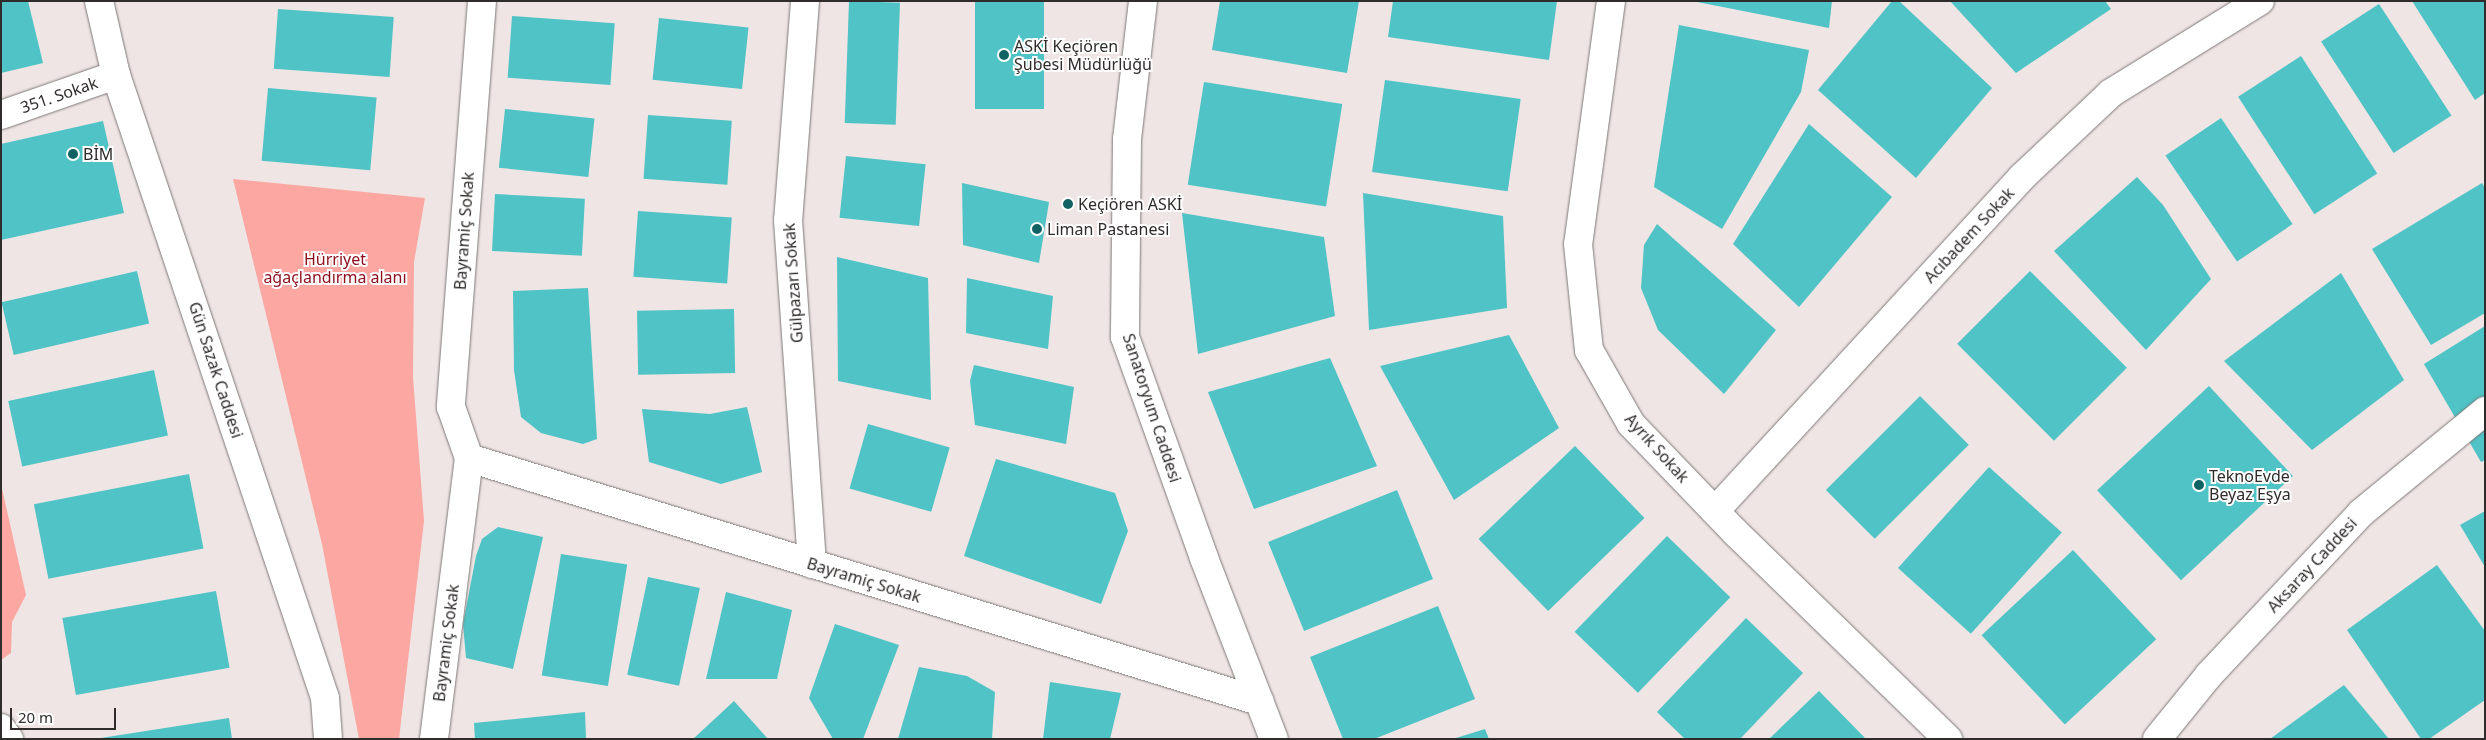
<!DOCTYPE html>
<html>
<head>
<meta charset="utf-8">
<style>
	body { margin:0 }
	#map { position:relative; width:2486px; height:740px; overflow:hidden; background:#eee5e4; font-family:"Noto Sans",sans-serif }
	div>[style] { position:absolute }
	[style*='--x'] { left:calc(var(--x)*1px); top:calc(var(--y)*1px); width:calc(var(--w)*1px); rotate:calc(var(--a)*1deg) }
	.green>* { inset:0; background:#fca7a2 }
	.building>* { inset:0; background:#4fc3c5; transform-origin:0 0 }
	.roads { filter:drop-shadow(0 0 1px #7e7776) drop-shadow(0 0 1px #7e7776) }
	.minor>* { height:28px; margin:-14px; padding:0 14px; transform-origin:14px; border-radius:14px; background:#fff }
	.tertiary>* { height:28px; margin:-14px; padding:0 14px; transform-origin:14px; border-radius:14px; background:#fff }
	.secondary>* { height:28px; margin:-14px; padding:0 14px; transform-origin:14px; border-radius:14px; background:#fff }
	.dots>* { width:14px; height:14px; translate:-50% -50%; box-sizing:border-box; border:2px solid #fff; border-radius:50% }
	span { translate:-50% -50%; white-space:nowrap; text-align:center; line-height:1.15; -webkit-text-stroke:4px #fff; paint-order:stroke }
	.poi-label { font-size:16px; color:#2f2c2b }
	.left { translate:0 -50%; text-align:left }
	.street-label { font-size:16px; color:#2f2c2b }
	.park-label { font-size:16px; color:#8d0d1c }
	.frame { position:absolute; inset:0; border:2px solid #2f2c2b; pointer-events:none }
	.scale { position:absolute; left:10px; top:708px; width:106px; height:22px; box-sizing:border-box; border:2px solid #2f2c2b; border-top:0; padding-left:6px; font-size:15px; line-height:18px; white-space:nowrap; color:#2f2c2b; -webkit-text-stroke:4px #fff; paint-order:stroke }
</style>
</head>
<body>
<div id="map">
	<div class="green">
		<div style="clip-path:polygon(233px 179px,425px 198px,414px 262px,413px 377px,424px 521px,399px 739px,359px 739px,322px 544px)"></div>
		<div style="clip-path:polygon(1px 484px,26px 595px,12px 622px,11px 653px,1px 660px)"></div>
	</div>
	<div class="building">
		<div style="clip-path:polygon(1px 1px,28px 1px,43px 63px,1px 73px)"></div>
		<div style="left:849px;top:1px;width:51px;height:122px;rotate:2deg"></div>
		<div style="left:975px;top:1px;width:69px;height:108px"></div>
		<div style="clip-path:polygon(1220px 1px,1359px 1px,1347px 73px,1212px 50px)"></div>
		<div style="clip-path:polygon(1393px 1px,1557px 1px,1549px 60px,1388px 37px)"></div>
		<div style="clip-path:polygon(1692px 1px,1832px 1px,1829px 28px)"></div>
		<div style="clip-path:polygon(1892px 1px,1899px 1px,1992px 88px,1916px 178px,1818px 90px)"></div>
		<div style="clip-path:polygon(1950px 1px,2105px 1px,2111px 9px,2016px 73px)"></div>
		<div style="clip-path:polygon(2412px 1px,2485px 1px,2485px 93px,2475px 100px)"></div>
		<div style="left:2379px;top:4px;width:133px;height:69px;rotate:57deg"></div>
		<div style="left:278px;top:9px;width:116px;height:60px;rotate:4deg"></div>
		<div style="left:512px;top:16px;width:103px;height:62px;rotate:4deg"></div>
		<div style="left:659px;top:18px;width:90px;height:62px;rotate:6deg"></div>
		<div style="clip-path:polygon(1679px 25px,1809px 50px,1801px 92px,1722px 229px,1654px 187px)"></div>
		<div style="left:2301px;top:56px;width:140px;height:75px;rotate:57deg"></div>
		<div style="left:1385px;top:80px;width:137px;height:93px;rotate:8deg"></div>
		<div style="left:1204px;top:82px;width:140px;height:104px;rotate:9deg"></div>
		<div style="left:268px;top:88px;width:109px;height:73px;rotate:5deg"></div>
		<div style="left:505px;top:109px;width:90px;height:59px;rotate:6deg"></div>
		<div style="left:648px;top:115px;width:84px;height:64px;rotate:4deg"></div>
		<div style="left:2221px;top:118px;width:128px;height:67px;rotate:56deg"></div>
		<div style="clip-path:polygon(103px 121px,124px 213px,1px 240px,1px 144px)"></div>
		<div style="clip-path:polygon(1809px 124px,1892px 197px,1799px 307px,1733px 244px)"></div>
		<div style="left:846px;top:156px;width:80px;height:62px;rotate:6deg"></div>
		<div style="clip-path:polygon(2137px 177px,2163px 205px,2211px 279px,2146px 350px,2054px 251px)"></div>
		<div style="clip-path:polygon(962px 183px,1049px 202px,1039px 263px,963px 245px)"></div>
		<div style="clip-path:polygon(2482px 183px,2485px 188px,2485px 313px,2431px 345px,2372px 249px)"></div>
		<div style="clip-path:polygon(1363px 193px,1503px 216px,1507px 308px,1369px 330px)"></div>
		<div style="left:495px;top:194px;width:90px;height:57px;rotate:3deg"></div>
		<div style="left:638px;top:211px;width:94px;height:66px;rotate:4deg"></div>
		<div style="clip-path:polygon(1182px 213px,1324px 237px,1335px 316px,1198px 354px)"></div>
		<div style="clip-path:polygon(1657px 224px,1776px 330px,1724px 394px,1658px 330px,1641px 288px,1644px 245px)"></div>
		<div style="clip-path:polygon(837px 257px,928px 278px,931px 400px,838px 381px)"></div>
		<div style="left:137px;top:271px;width:54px;height:139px;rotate:77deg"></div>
		<div style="left:2030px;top:271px;width:137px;height:103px;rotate:45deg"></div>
		<div style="clip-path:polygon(2341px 273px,2404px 380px,2312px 450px,2224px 361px)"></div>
		<div style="clip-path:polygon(967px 278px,1053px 296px,1048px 349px,966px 333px)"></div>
		<div style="clip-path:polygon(588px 288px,597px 439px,583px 444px,541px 433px,521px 417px,514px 370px,513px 291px)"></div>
		<div style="left:734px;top:309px;width:64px;height:97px;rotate:89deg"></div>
		<div style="clip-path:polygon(2485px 326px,2485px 460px,2481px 462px,2424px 364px)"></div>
		<div style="clip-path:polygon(1509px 335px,1559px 428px,1454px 500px,1380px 366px)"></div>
		<div style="clip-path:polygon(1330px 358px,1377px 466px,1254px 509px,1208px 392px)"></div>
		<div style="clip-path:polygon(974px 365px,1074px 387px,1066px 444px,975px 425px,970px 381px)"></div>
		<div style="left:154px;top:370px;width:67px;height:149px;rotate:78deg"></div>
		<div style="left:2209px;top:386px;width:123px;height:153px;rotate:47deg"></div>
		<div style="left:1920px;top:396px;width:69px;height:133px;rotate:45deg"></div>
		<div style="clip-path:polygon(747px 407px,762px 472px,721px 484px,649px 462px,642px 409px,710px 414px)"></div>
		<div style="left:868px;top:424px;width:85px;height:67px;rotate:16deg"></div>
		<div style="left:1575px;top:446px;width:100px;height:134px;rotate:46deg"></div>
		<div style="clip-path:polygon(996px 459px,1115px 493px,1128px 531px,1101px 604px,964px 556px)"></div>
		<div style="left:1989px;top:467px;width:98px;height:136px;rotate:42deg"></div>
		<div style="left:189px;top:474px;width:76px;height:158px;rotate:79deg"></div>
		<div style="left:1397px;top:490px;width:96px;height:139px;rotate:68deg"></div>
		<div style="clip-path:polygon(2485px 511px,2485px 567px,2460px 525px)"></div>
		<div style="clip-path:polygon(498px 527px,543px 537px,513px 669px,466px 658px,463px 624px,476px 556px,482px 539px)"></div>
		<div style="left:1667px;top:536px;width:88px;height:133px;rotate:44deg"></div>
		<div style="left:2073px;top:550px;width:122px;height:125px;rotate:47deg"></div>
		<div style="left:561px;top:554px;width:67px;height:123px;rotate:9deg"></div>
		<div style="clip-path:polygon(2437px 565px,2485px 631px,2485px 700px,2429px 739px,2421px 739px,2347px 630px)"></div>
		<div style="left:648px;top:577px;width:53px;height:100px;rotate:12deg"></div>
		<div style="left:216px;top:591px;width:78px;height:156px;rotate:80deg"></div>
		<div style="clip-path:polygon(726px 592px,792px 610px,777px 679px,706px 679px)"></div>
		<div style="clip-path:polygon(1438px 606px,1475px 699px,1374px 739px,1343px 739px,1310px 657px)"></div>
		<div style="clip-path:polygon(1746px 618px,1803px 673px,1740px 739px,1685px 739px,1657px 712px)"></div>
		<div style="clip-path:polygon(835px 624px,899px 645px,863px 739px,833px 739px,809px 698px)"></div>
		<div style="clip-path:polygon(919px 667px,967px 676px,995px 692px,992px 739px,898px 739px)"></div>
		<div style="clip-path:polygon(1050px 682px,1121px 693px,1110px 739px,1043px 739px)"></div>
		<div style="clip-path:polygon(2344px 685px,2389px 739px,2270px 739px)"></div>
		<div style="clip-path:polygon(1819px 691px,1866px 739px,1769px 739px)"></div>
		<div style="clip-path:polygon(734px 701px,768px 739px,693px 739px)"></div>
		<div style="clip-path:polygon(585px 712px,586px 739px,475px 739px,474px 723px)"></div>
		<div style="clip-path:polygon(229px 718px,232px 739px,101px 739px,101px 738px)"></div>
		<div style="clip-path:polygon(1485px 729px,1489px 739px,1456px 739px,1456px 738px)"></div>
	</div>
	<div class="roads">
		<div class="minor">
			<div style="--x:482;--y:1;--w:407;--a:94.4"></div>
			<div style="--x:451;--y:407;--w:54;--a:70.6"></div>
			<div style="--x:469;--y:458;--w:827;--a:17.1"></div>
			<div style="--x:805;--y:1;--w:220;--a:94.4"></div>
			<div style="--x:788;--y:220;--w:345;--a:86"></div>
			<div style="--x:1611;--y:1;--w:245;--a:97.7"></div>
			<div style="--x:1578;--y:244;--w:107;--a:84.1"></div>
			<div style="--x:1589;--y:350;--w:85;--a:60.4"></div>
			<div style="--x:1631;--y:424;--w:151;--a:46.1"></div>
			<div style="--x:1736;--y:533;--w:296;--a:44.2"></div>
			<div style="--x:1;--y:115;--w:122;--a:-19.2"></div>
			<div style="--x:1715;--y:511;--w:454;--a:-47.4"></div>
			<div style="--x:2022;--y:177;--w:122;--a:-43.3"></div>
			<div style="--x:2111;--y:93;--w:175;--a:-31.7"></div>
			<div style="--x:1;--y:728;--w:14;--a:54"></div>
			<div style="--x:434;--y:739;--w:283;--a:-82.9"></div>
		</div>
		<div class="tertiary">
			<div style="--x:2157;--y:739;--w:82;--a:-50.9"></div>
			<div style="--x:2209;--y:675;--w:222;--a:-46.8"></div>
			<div style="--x:2361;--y:513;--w:161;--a:-39.4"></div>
		</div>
		<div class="secondary">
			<div style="--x:99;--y:1;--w:76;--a:77.1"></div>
			<div style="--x:116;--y:75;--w:657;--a:71.45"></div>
			<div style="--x:325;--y:698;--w:41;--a:85.8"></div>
			<div style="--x:1143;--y:1;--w:139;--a:96.6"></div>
			<div style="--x:1127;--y:139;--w:198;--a:90.6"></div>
			<div style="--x:1125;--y:337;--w:235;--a:70.3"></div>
			<div style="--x:1204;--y:558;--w:194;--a:68.9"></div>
		</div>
	</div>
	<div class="dots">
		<div style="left:1004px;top:55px;background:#116263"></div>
		<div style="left:73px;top:154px;background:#116263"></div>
		<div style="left:1068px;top:204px;background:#116263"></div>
		<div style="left:1037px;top:229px;background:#116263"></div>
		<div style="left:2199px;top:485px;background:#116263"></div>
	</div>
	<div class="poi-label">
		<span class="left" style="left:1014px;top:55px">ASKİ Keçiören<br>Şubesi Müdürlüğü</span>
		<span class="left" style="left:83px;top:154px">BİM</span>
		<span class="left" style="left:1078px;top:204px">Keçiören ASKİ</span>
		<span class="left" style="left:1047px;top:229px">Liman Pastanesi</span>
		<span class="left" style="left:2209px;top:485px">TeknoEvde<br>Beyaz Eşya</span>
	</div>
	<div class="street-label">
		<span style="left:59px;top:95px;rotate:-19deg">351. Sokak</span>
		<span style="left:464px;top:231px;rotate:-86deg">Bayramiç Sokak</span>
		<span style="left:1969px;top:235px;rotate:-47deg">Acıbadem Sokak</span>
		<span style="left:793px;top:283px;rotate:-94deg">Gülpazarı Sokak</span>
		<span style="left:216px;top:370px;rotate:72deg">Gün Sazak Caddesi</span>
		<span style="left:1152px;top:408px;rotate:72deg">Sanatoryum Caddesi</span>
		<span style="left:1657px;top:448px;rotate:48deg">Ayrık Sokak</span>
		<span style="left:2312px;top:565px;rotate:-47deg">Aksaray Caddesi</span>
		<span style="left:864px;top:580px;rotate:17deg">Bayramiç Sokak</span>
		<span style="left:446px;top:643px;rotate:-83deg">Bayramiç Sokak</span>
	</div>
	<div class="park-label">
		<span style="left:335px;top:268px">Hürriyet<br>ağaçlandırma alanı</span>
	</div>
	<div class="frame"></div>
	<div class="scale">20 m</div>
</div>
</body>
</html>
